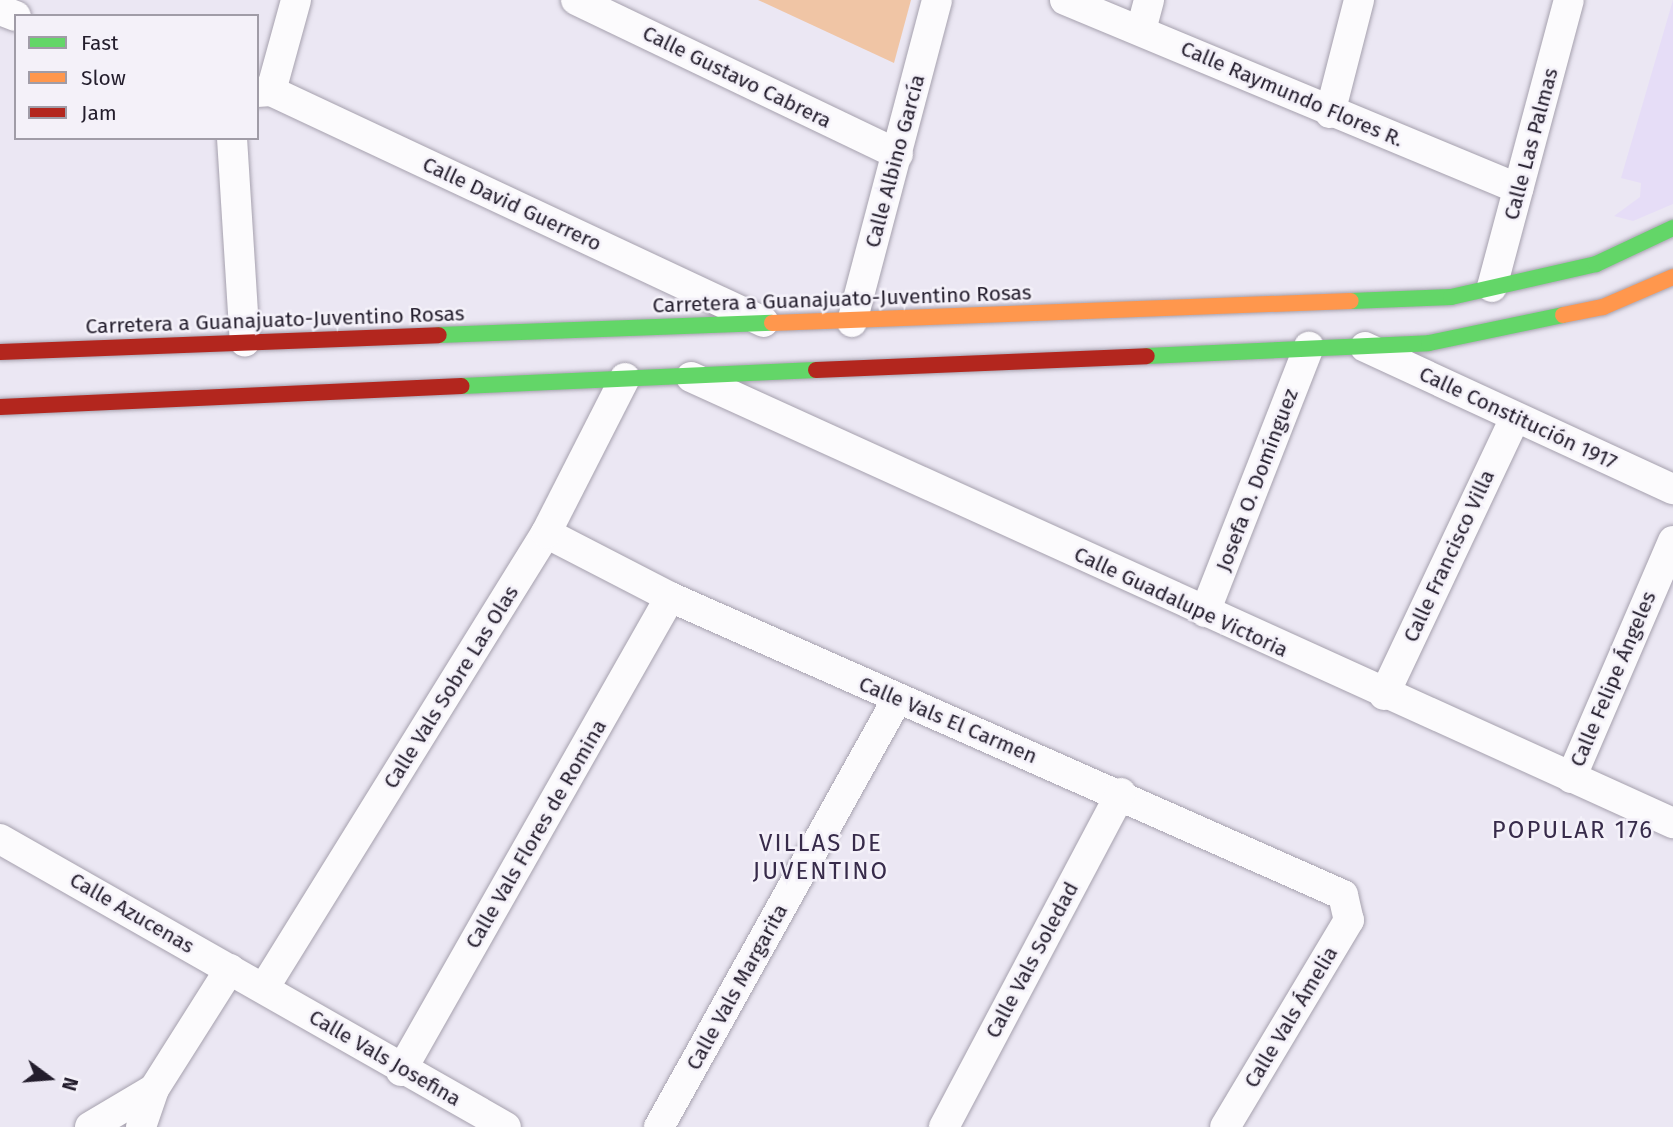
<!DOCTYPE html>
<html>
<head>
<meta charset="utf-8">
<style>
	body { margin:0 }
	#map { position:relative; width:1673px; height:1127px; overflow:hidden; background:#ebe7f3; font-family:"Fira Sans",sans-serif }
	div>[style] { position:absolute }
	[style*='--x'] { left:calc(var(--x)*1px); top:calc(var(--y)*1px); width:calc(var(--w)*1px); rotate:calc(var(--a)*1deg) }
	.built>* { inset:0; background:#e6ddf7 }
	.green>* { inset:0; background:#f0c5a5 }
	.roads { filter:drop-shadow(0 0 2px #a6a1ae) drop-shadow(0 0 2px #a6a1ae) }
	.street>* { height:30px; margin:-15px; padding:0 15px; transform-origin:15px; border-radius:15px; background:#fcfbfd }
	.fast>* { height:16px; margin:-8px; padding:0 8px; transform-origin:8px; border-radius:8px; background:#63d668 }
	.slow>* { height:16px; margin:-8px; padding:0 8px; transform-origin:8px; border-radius:8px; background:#ff974d }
	.jam>* { height:16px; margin:-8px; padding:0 8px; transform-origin:8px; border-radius:8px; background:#b3261e }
	span { translate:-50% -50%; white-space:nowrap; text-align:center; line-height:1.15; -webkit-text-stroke:5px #f4f1f9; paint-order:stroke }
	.street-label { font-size:21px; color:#231d2c }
	.quarter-label { font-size:24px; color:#372b4a; letter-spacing:2px }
	.legend { position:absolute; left:14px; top:14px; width:245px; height:126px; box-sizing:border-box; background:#f4f1f9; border:2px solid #a09ca7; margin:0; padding:9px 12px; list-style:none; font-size:21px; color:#231d2c }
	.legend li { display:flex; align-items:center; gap:14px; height:35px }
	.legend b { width:35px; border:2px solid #a09ca7 }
	.north { position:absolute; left:14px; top:1043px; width:70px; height:70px; -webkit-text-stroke:5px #f4f1f9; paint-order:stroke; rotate:106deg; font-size:19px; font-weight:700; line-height:28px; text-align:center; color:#231d2c }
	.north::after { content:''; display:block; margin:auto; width:24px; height:32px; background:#231d2c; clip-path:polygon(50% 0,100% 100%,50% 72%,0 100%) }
</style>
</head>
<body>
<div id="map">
	<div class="built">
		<div style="clip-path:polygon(1673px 0,1673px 204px,1633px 221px,1614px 216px,1640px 197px,1641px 183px,1621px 178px)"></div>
	</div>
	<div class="green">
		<div style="clip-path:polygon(758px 0,911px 0,894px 63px)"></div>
	</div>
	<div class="roads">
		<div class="street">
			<div style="--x:576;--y:0;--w:357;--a:25.6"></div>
			<div style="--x:1065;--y:0;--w:491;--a:22.6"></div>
			<div style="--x:0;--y:10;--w:17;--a:21"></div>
			<div style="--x:1141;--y:30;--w:31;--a:-75"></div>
			<div style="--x:271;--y:91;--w:94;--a:-74.6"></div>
			<div style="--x:257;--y:92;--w:14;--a:-4"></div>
			<div style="--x:271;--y:91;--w:544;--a:25.11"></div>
			<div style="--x:1330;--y:113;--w:117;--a:-75.6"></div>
			<div style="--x:232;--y:138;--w:204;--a:86.4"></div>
			<div style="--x:1492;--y:287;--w:297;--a:-75"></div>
			<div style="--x:852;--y:322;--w:333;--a:-75.2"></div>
			<div style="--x:1365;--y:347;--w:339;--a:24.8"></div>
			<div style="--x:691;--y:377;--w:1079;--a:24.43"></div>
			<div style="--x:546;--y:533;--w:140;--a:27.3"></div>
			<div style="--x:670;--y:597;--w:736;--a:23.88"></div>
			<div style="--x:1343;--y:895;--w:26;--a:77"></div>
			<div style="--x:1349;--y:920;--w:241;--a:120.9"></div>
			<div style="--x:1205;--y:612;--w:285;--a:-68.6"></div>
			<div style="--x:1384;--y:695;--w:306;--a:-64.7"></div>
			<div style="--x:1571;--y:778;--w:258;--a:-66.7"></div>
			<div style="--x:0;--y:839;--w:582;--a:29.65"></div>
			<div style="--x:264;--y:988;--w:535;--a:-58.21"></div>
			<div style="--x:546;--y:533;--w:174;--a:-63"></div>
			<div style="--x:401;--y:1071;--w:545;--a:-60.42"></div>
			<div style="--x:90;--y:1127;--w:74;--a:-30.7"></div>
			<div style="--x:154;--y:1089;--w:142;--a:-57.7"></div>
			<div style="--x:141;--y:1127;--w:40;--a:-71.1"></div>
			<div style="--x:659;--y:1127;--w:490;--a:-60.9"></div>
			<div style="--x:944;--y:1127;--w:378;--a:-62.1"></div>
		</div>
		<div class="fast">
			<div style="--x:1351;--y:301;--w:100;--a:-2.3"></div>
			<div style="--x:1451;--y:297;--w:149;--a:-12.8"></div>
			<div style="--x:1596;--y:264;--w:85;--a:-25.1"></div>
			<div style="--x:439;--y:335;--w:333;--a:-2.1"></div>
			<div style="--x:1147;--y:356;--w:282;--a:-2.6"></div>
			<div style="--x:1429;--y:343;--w:137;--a:-11.8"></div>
			<div style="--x:462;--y:386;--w:354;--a:-2.6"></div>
		</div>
		<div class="slow">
			<div style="--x:1563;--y:315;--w:41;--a:-11.3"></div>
			<div style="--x:1603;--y:307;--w:76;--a:-23.2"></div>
			<div style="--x:772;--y:323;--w:579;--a:-2.18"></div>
		</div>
		<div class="jam">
			<div style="--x:0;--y:352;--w:439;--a:-2.2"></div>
			<div style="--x:816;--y:370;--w:331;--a:-2.4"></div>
			<div style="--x:0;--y:407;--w:462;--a:-2.6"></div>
		</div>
	</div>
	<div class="street-label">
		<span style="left:737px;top:77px;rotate:26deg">Calle Gustavo Cabrera</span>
		<span style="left:1292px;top:94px;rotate:23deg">Calle Raymundo Flores R.</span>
		<span style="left:1531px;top:144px;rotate:-75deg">Calle Las Palmas</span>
		<span style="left:895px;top:161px;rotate:-75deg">Calle Albino García</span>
		<span style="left:512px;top:204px;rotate:25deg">Calle David Guerrero</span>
		<span style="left:842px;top:299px;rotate:-2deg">Carretera a Guanajuato-Juventino Rosas</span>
		<span style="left:275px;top:320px;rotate:-2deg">Carretera a Guanajuato-Juventino Rosas</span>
		<span style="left:1518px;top:418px;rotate:25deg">Calle Constitución 1917</span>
		<span style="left:1257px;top:480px;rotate:-69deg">Josefa O. Domínguez</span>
		<span style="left:1449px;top:556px;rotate:-65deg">Calle Francisco Villa</span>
		<span style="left:1181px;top:602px;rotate:25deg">Calle Guadalupe Victoria</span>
		<span style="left:1613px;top:679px;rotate:-67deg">Calle Felipe Ángeles</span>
		<span style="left:451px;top:687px;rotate:-58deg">Calle Vals Sobre Las Olas</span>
		<span style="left:948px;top:720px;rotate:23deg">Calle Vals El Carmen</span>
		<span style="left:536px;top:834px;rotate:-60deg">Calle Vals Flores de Romina</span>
		<span style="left:132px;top:913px;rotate:30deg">Calle Azucenas</span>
		<span style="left:1032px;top:960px;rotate:-62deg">Calle Vals Soledad</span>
		<span style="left:737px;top:987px;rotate:-61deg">Calle Vals Margarita</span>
		<span style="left:1291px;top:1017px;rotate:-59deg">Calle Vals Ámelia</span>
		<span style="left:385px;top:1058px;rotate:30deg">Calle Vals Josefina</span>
	</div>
	<div class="quarter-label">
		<span style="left:1573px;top:831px">POPULAR 176</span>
		<span style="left:821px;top:858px">VILLAS DE<br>JUVENTINO</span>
	</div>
	<ul class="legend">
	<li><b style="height:9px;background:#63d668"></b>Fast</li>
	<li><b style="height:9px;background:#ff974d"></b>Slow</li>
	<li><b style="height:9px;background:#b3261e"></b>Jam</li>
	</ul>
	<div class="north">N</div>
</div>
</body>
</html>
